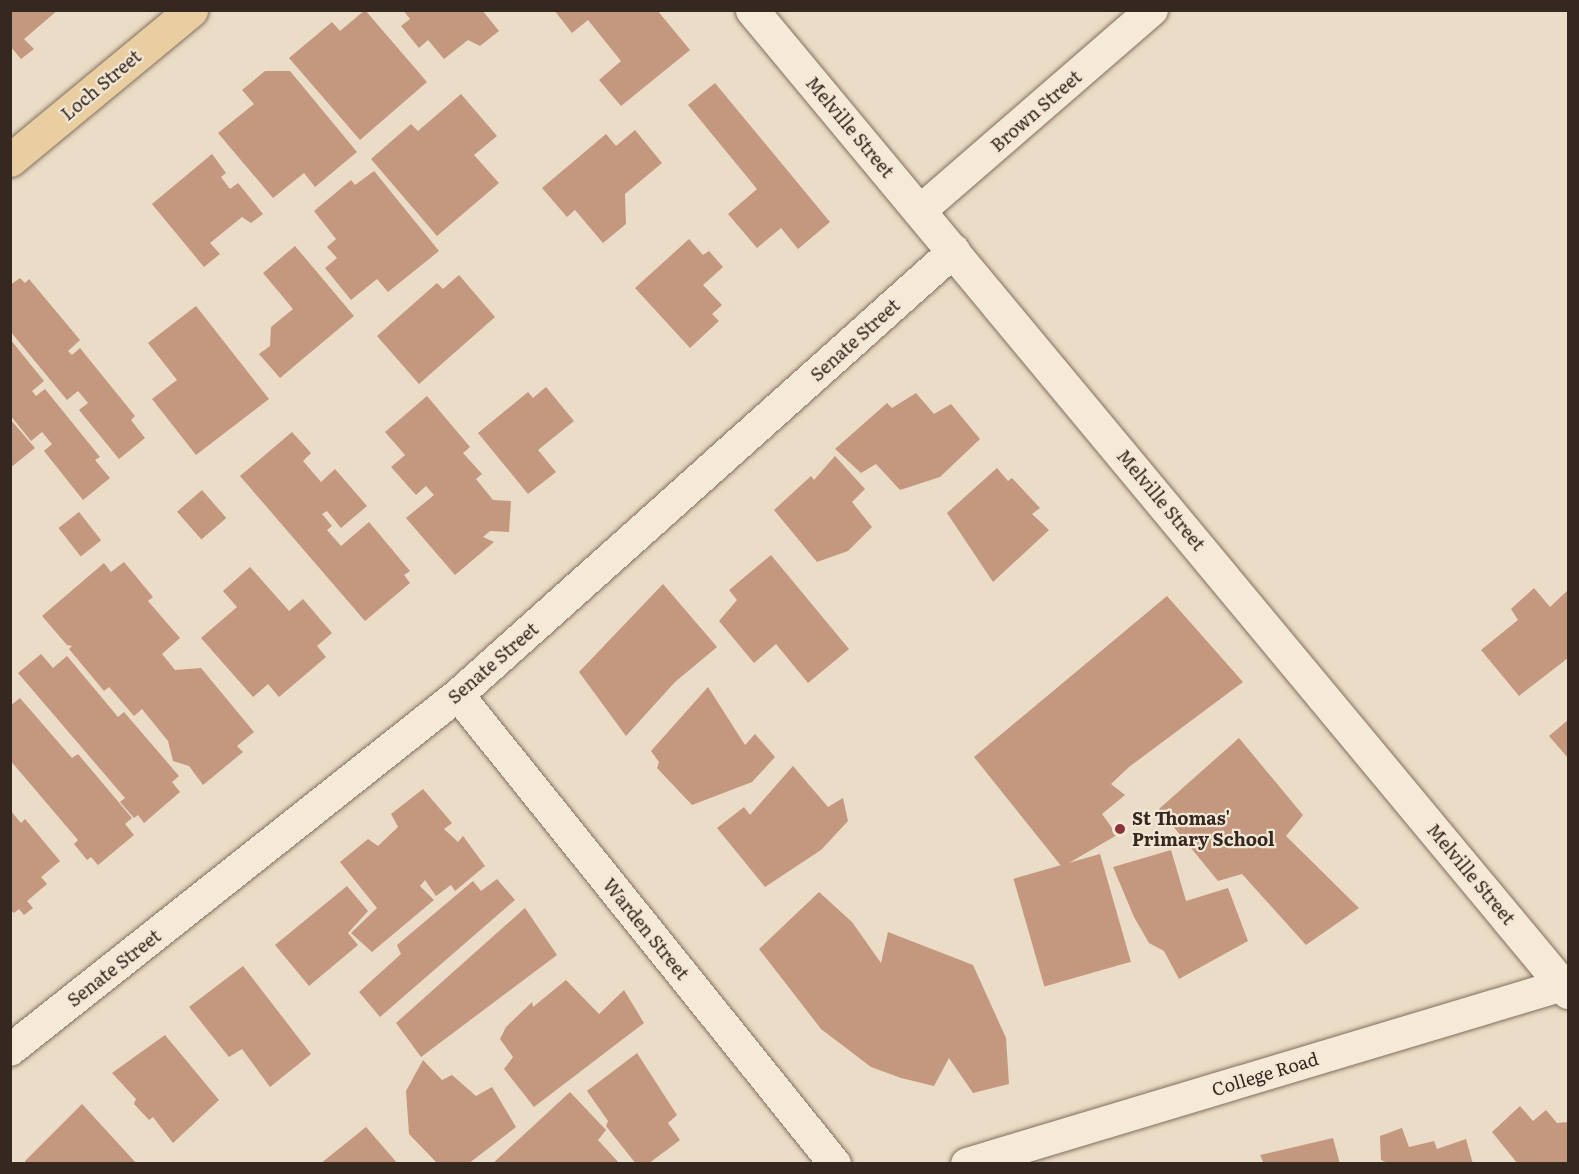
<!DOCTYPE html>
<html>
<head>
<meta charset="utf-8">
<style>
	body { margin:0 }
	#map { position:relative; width:1579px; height:1174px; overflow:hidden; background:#eadcc6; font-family:Literata,serif }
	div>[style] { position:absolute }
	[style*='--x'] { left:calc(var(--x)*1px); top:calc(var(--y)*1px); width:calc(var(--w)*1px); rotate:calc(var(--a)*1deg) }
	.building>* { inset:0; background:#c4977f; transform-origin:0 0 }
	.roads { filter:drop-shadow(0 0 2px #836f5d) drop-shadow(0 0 2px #836f5d) }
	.minor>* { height:32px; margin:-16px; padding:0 16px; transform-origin:16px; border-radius:16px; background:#f5ead8 }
	.tertiary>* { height:33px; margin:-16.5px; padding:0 16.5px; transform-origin:16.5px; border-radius:16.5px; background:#f5ead8 }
	.primary>* { height:33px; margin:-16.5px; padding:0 16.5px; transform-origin:16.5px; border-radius:16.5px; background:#e9cea1 }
	.dots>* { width:16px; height:16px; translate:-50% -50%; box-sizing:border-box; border:3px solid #f2e7d4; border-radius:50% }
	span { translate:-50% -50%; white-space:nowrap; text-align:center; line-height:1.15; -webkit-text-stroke:4.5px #f2e7d4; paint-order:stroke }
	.street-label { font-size:18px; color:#352820 }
	.poi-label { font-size:18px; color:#352820; font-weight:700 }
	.left { translate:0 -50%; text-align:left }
	.frame { position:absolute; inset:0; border:12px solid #352820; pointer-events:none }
</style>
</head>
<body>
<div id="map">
	<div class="building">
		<div style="clip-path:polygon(10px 10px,58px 10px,24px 39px,34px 49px,21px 59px,10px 46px)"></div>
		<div style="clip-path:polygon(365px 10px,427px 82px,360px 140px,289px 58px,332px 22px,340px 31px)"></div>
		<div style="clip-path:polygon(403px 10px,482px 10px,499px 31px,480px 46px,468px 40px,444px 59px,428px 40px,419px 48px,401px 26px,410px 19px)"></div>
		<div style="clip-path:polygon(554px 10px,657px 10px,690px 50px,621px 106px,599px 80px,621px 61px,588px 20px,572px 33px)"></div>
		<div style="clip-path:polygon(265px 71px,290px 71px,357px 152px,315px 187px,304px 173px,273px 198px,218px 133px,254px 104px,242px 90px)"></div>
		<div style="clip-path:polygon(715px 83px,830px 222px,798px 249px,781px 228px,757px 248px,728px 214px,757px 189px,688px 105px)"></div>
		<div style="clip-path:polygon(461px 94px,497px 136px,474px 155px,499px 183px,437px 236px,371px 159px,411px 124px,418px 131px)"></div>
		<div style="clip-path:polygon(635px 130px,662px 163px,625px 194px,626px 224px,603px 243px,575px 210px,567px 217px,542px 188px,606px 134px,616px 146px)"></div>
		<div style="clip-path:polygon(212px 154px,226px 173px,221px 177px,230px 189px,238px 183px,263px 214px,251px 223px,242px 217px,210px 243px,220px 254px,204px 267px,152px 204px)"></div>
		<div style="clip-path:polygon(374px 171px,439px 251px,388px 292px,377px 279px,351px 300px,325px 268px,337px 258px,327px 247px,336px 239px,314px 211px,351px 180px,355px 185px)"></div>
		<div style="clip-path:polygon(689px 239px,703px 255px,709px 251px,723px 267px,703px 285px,722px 305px,712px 314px,719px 321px,690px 348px,635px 288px)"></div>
		<div style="clip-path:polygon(295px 246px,354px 316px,280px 378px,259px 354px,270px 346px,271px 327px,293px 309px,263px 273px)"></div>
		<div style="clip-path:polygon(459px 275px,495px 317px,419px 384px,377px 336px,437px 283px,443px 289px)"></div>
		<div style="clip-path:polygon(20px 278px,25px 283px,29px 279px,80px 340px,68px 351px,72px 355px,80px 348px,135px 416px,131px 420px,145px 438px,119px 459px,79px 410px,88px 403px,78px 391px,67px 400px,10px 331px,10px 285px)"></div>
		<div style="clip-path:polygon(196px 306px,269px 399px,196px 455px,152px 399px,177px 380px,148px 343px)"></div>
		<div style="clip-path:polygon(10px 339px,44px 381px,32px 391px,36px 396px,45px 389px,100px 457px,95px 460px,110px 478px,83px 500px,44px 451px,52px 444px,42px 432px,31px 441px,10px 415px)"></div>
		<div style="clip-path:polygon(546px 387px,574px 421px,538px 450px,556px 472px,528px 494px,478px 433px,528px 392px,533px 398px)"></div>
		<div style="clip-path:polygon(916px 393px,934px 414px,951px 404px,980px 439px,940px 477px,900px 490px,876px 464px,861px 473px,835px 449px,887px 403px,892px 408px)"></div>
		<div style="clip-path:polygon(427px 396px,470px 447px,463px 453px,482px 474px,476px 479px,493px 500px,511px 501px,509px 532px,490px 531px,483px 537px,494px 542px,455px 575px,406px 518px,434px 495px,426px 486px,416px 495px,391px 467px,405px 455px,385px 432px)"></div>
		<div style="clip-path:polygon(10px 419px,35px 448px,10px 468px)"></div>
		<div style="clip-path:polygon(292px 432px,311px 453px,303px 461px,321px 482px,335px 469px,367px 506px,341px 528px,327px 511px,322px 514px,332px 526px,327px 530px,341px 546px,369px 522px,410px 571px,404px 575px,410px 583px,365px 621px,240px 476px)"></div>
		<div style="clip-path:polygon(835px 456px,865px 489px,852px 502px,872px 527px,848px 551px,817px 562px,774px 510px,811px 476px,814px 480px)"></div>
		<div style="clip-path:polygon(997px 468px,1008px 481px,1012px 478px,1040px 508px,1032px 514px,1049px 530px,993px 582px,947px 513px)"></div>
		<div style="left:202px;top:490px;width:37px;height:33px;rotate:49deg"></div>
		<div style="left:79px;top:512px;width:36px;height:26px;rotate:52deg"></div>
		<div style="clip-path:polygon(771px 555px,849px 649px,808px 683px,776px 644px,754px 663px,719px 621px,737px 600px,729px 590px)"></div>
		<div style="clip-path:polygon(124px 562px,153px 597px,148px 601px,180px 638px,162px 654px,175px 670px,201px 668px,254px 732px,237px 746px,243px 752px,203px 785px,189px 766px,173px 761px,168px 741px,142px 709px,134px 716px,109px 687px,104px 691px,69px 649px,72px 646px,67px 645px,42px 616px,104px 563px,111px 572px)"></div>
		<div style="clip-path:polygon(250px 567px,289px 611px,303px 599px,332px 633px,317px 646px,326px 657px,279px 697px,268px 684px,253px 697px,201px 638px,237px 607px,223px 591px)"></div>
		<div style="clip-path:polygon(663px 584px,717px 647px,675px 682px,626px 736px,579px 672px)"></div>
		<div style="clip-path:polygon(1534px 588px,1550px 607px,1568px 590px,1568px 658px,1519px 696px,1481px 650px,1518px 620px,1511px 609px)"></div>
		<div style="clip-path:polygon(1167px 596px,1243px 682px,1129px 767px,1111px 784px,1125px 795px,1102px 814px,1117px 835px,1062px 867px,974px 757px)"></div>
		<div style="clip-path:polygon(41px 654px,53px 668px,67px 656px,118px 717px,124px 712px,179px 776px,172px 782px,180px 792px,144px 823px,138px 815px,134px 818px,120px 802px,125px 798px,18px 673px)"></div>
		<div style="clip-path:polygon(708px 687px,745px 745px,755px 734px,775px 757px,752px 782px,692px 805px,657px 768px,659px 762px,651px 751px)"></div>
		<div style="clip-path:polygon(20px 698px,72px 758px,78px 754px,132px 818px,125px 824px,134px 835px,98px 865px,91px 857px,87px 860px,74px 844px,78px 840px,10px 760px,10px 706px)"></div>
		<div style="clip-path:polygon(1568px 720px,1568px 758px,1549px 736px)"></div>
		<div style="clip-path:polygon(1239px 738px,1303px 815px,1286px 836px,1359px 908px,1306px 945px,1242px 874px,1218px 881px,1159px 809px)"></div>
		<div style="clip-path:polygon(793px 766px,828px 807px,843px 798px,848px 821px,821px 850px,765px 887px,717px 828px,744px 807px,750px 815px)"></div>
		<div style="clip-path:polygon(423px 789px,452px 823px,444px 829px,458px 842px,463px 836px,485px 866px,455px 891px,451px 885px,436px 896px,425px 880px,420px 886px,434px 900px,372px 952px,351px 933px,377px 908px,340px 862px,368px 839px,378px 846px,398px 827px,391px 814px)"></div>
		<div style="clip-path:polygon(10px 810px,21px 823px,25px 819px,60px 861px,41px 877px,47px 884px,27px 901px,33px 908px,24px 915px,19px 909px,14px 913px,10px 909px)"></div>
		<div style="clip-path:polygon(1171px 850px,1186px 901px,1228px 888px,1248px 941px,1179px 979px,1164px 951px,1149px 943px,1134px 917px,1113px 867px)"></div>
		<div style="left:1100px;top:854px;width:112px;height:90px;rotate:74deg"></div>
		<div style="clip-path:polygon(497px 879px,515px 900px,380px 1017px,359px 992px,401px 954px,397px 945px,473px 881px,481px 891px)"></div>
		<div style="clip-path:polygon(347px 886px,368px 911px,348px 933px,358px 945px,309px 986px,275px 945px)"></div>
		<div style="clip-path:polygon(819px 892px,852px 922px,881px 963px,888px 932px,973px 965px,1006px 1038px,1009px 1084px,973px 1093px,949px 1058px,934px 1086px,901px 1078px,871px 1067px,821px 1029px,759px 949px)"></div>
		<div style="clip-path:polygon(525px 908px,557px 955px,421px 1057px,396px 1023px)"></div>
		<div style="clip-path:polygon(243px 966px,311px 1054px,270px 1087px,242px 1049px,229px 1057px,189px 1007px)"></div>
		<div style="clip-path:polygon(566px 980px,599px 1014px,624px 990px,644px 1023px,534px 1107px,504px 1069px,513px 1057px,500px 1039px,506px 1027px,532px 1002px,533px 1007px)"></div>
		<div style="clip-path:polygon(165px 1035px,219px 1100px,173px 1143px,153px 1117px,149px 1120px,134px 1104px,136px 1099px,112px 1073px)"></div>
		<div style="clip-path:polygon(637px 1053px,677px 1115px,668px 1123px,680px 1140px,648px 1164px,636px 1164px,606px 1126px,608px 1121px,587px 1091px)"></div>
		<div style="clip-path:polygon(423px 1060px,442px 1080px,452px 1075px,476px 1096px,492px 1087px,516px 1127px,468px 1164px,438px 1164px,409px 1134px,406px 1091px)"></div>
		<div style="clip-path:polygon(570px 1092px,606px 1130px,598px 1140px,620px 1164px,492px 1164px)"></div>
		<div style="clip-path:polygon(82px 1104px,137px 1164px,26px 1164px,25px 1161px)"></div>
		<div style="clip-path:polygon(1520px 1106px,1533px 1121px,1546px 1110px,1557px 1123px,1568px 1122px,1568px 1164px,1518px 1164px,1492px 1132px)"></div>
		<div style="clip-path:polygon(366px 1127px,398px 1164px,320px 1164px)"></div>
		<div style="clip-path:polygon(1402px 1128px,1409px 1147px,1434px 1141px,1437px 1149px,1466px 1139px,1473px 1164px,1390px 1164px,1381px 1160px,1380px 1136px)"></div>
		<div style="clip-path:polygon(1333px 1138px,1340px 1164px,1264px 1164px,1260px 1155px)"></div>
	</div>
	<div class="roads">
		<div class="minor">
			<div style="--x:920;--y:211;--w:307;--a:-40.9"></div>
			<div style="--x:458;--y:695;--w:602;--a:51.21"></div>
			<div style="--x:10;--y:1050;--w:572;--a:-38.39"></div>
			<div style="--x:458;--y:695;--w:666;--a:-41.83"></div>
			<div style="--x:967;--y:1164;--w:622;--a:-16.72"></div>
		</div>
		<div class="tertiary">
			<div style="--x:752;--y:10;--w:1277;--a:50.27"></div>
		</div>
		<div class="primary">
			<div style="--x:10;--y:160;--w:235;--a:-39.6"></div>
		</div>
	</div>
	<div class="dots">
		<div style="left:1120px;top:829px;background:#8c333a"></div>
	</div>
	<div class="street-label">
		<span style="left:101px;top:85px;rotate:-40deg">Loch Street</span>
		<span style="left:1036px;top:111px;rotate:-41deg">Brown Street</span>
		<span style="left:850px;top:127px;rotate:50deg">Melville Street</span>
		<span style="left:855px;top:340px;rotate:-42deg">Senate Street</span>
		<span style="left:1161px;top:500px;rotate:50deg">Melville Street</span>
		<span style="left:493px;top:663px;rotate:-41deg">Senate Street</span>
		<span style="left:1471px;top:874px;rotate:50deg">Melville Street</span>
		<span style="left:646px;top:929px;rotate:51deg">Warden Street</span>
		<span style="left:114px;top:968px;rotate:-38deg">Senate Street</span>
		<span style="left:1265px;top:1074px;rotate:-17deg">College Road</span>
	</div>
	<div class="poi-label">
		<span class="left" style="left:1132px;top:829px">St Thomas'<br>Primary School</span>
	</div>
	<div class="frame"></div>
</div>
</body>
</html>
